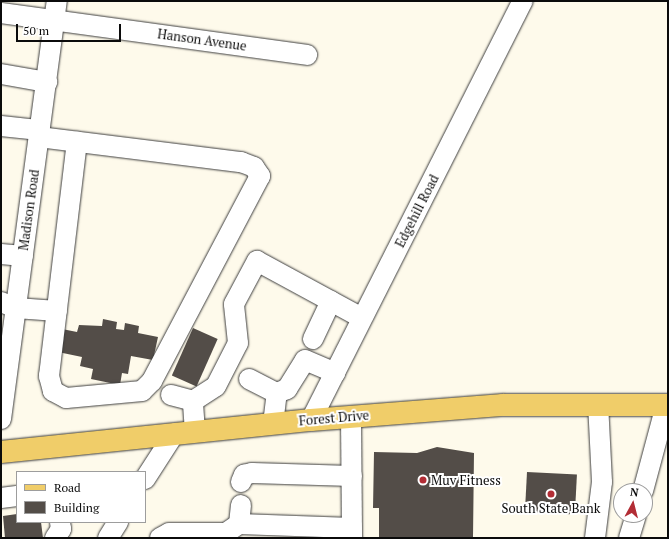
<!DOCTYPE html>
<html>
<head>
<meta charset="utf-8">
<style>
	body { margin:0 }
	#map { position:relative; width:669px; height:539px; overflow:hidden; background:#fefaeb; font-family:"PT Serif",serif }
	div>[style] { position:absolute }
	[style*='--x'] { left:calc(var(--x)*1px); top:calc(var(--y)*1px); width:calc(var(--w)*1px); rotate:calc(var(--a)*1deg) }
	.building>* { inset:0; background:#534d48; transform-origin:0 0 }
	.roads { filter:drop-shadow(0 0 1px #3e3e3e) drop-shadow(0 0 1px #3e3e3e) }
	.minor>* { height:20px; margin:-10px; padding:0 10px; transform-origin:10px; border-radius:10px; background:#fff }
	.major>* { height:22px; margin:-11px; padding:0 11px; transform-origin:11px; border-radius:11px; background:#f0cd69 }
	.dots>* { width:11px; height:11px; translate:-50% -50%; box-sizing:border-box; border:2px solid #fff; border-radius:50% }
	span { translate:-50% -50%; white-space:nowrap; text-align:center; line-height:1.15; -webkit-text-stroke:4px #fff; paint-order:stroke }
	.street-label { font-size:13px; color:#0b0b0b }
	.poi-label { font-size:13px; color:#0b0b0b }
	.left { translate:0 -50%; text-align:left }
	.frame { position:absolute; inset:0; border:2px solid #0b0b0b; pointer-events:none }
	.legend { position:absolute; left:16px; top:471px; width:130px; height:52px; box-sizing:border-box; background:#fff; border:1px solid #9d9d9d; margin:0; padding:5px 7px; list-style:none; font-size:12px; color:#0b0b0b }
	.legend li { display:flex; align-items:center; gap:8px; height:20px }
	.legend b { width:20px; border:1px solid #9d9d9d }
	.north { position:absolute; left:613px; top:483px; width:40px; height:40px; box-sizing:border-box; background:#fff; border:1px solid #9d9d9d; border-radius:50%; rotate:7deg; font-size:11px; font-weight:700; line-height:16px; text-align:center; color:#0b0b0b }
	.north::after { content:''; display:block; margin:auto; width:14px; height:18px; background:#b22d35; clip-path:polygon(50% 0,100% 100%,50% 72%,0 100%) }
	.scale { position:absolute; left:16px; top:24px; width:105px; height:18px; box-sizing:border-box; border:2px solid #0b0b0b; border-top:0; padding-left:5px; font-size:12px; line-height:14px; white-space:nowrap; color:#0b0b0b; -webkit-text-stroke:3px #fff; paint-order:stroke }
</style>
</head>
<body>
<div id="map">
	<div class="building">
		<div style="clip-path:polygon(103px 319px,117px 322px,116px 329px,124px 330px,125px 323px,139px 326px,138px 333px,158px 337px,153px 360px,131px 356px,128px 374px,122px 373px,120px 385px,91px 379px,93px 369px,80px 366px,82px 357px,58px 352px,62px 329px,77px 332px,79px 325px,102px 326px)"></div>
		<div style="left:193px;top:328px;width:27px;height:52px;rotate:24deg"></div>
		<div style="clip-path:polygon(437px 447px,474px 453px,473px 538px,379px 538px,379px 508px,373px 508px,374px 452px,417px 453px)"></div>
		<div style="left:527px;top:472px;width:50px;height:40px;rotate:3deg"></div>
		<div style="clip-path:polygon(17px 514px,17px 522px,41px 522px,43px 538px,5px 538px,3px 516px)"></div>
	</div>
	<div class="roads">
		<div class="minor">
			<div style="--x:1;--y:13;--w:309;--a:7.8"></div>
			<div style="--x:1;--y:74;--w:47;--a:9.9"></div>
			<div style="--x:1;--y:126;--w:39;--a:6"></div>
			<div style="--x:39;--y:137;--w:204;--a:7.1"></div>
			<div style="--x:241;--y:162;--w:14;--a:21"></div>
			<div style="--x:254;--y:167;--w:11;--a:56"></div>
			<div style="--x:260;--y:176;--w:232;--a:117.8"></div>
			<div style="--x:152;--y:381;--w:14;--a:135"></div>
			<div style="--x:142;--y:391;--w:76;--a:174.7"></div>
			<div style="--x:66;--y:398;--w:15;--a:-152"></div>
			<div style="--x:53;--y:391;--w:16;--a:-105"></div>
			<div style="--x:49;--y:376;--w:236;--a:-83.2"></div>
			<div style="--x:1;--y:254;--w:22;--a:5"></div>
			<div style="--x:1;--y:302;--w:16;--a:22"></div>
			<div style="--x:16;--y:308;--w:41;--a:4.2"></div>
			<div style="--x:313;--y:339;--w:42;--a:-64.7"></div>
			<div style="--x:249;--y:379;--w:31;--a:27"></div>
			<div style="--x:171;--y:395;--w:23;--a:15"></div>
			<div style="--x:351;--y:417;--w:121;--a:89.5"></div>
			<div style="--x:1;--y:419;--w:422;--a:-82.4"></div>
			<div style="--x:311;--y:420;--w:470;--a:-63.2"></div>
			<div style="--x:273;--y:424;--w:31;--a:-83"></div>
			<div style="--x:277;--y:393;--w:11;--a:-22"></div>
			<div style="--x:287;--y:389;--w:34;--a:-58"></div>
			<div style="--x:305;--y:360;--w:33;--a:23"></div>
			<div style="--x:195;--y:432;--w:31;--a:-94"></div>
			<div style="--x:193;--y:401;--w:27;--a:-33"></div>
			<div style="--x:216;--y:386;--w:48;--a:-62.9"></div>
			<div style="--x:238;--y:343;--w:39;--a:-96"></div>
			<div style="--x:234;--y:304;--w:49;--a:-61.9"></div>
			<div style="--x:257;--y:261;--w:119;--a:28.5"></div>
			<div style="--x:145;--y:479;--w:54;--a:-57.2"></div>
			<div style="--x:241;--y:482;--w:8;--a:-67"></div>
			<div style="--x:244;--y:475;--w:8;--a:-14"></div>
			<div style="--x:252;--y:473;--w:100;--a:1.7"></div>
			<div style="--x:643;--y:491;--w:89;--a:-75"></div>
			<div style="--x:1;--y:498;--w:16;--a:-7"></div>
			<div style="--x:239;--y:524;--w:19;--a:-84"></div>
			<div style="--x:55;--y:538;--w:11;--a:-56"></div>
			<div style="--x:61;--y:529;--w:7;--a:-98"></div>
			<div style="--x:108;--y:538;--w:19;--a:-58"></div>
			<div style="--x:160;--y:538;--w:10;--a:-29"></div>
			<div style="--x:169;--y:533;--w:57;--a:0"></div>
			<div style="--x:226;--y:533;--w:16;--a:-35"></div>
			<div style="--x:239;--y:524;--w:113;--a:2"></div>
			<div style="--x:595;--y:538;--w:56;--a:-82.9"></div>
			<div style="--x:602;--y:482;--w:78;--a:-92.9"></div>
			<div style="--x:629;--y:538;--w:24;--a:-73"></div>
		</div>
		<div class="major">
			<div style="--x:1;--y:452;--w:312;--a:-5.9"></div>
			<div style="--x:311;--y:420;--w:193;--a:-4.5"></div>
			<div style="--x:503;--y:405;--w:165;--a:0"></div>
		</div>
	</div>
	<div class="dots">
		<div style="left:423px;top:480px;background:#b22d35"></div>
		<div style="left:551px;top:494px;background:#b22d35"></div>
	</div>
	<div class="street-label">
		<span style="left:202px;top:40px;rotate:8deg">Hanson Avenue</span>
		<span style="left:29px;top:210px;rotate:-82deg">Madison Road</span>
		<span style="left:417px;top:211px;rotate:-63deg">Edgehill Road</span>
		<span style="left:334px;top:418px;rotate:-5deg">Forest Drive</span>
	</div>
	<div class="poi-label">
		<span class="left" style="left:431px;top:480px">Muv Fitness</span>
		<span style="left:551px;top:508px">South State Bank</span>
	</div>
	<div class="frame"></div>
	<ul class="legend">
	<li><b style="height:5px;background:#f0cd69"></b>Road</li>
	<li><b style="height:11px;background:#534d48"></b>Building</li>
	</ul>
	<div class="north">N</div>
	<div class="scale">50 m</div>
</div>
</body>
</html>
